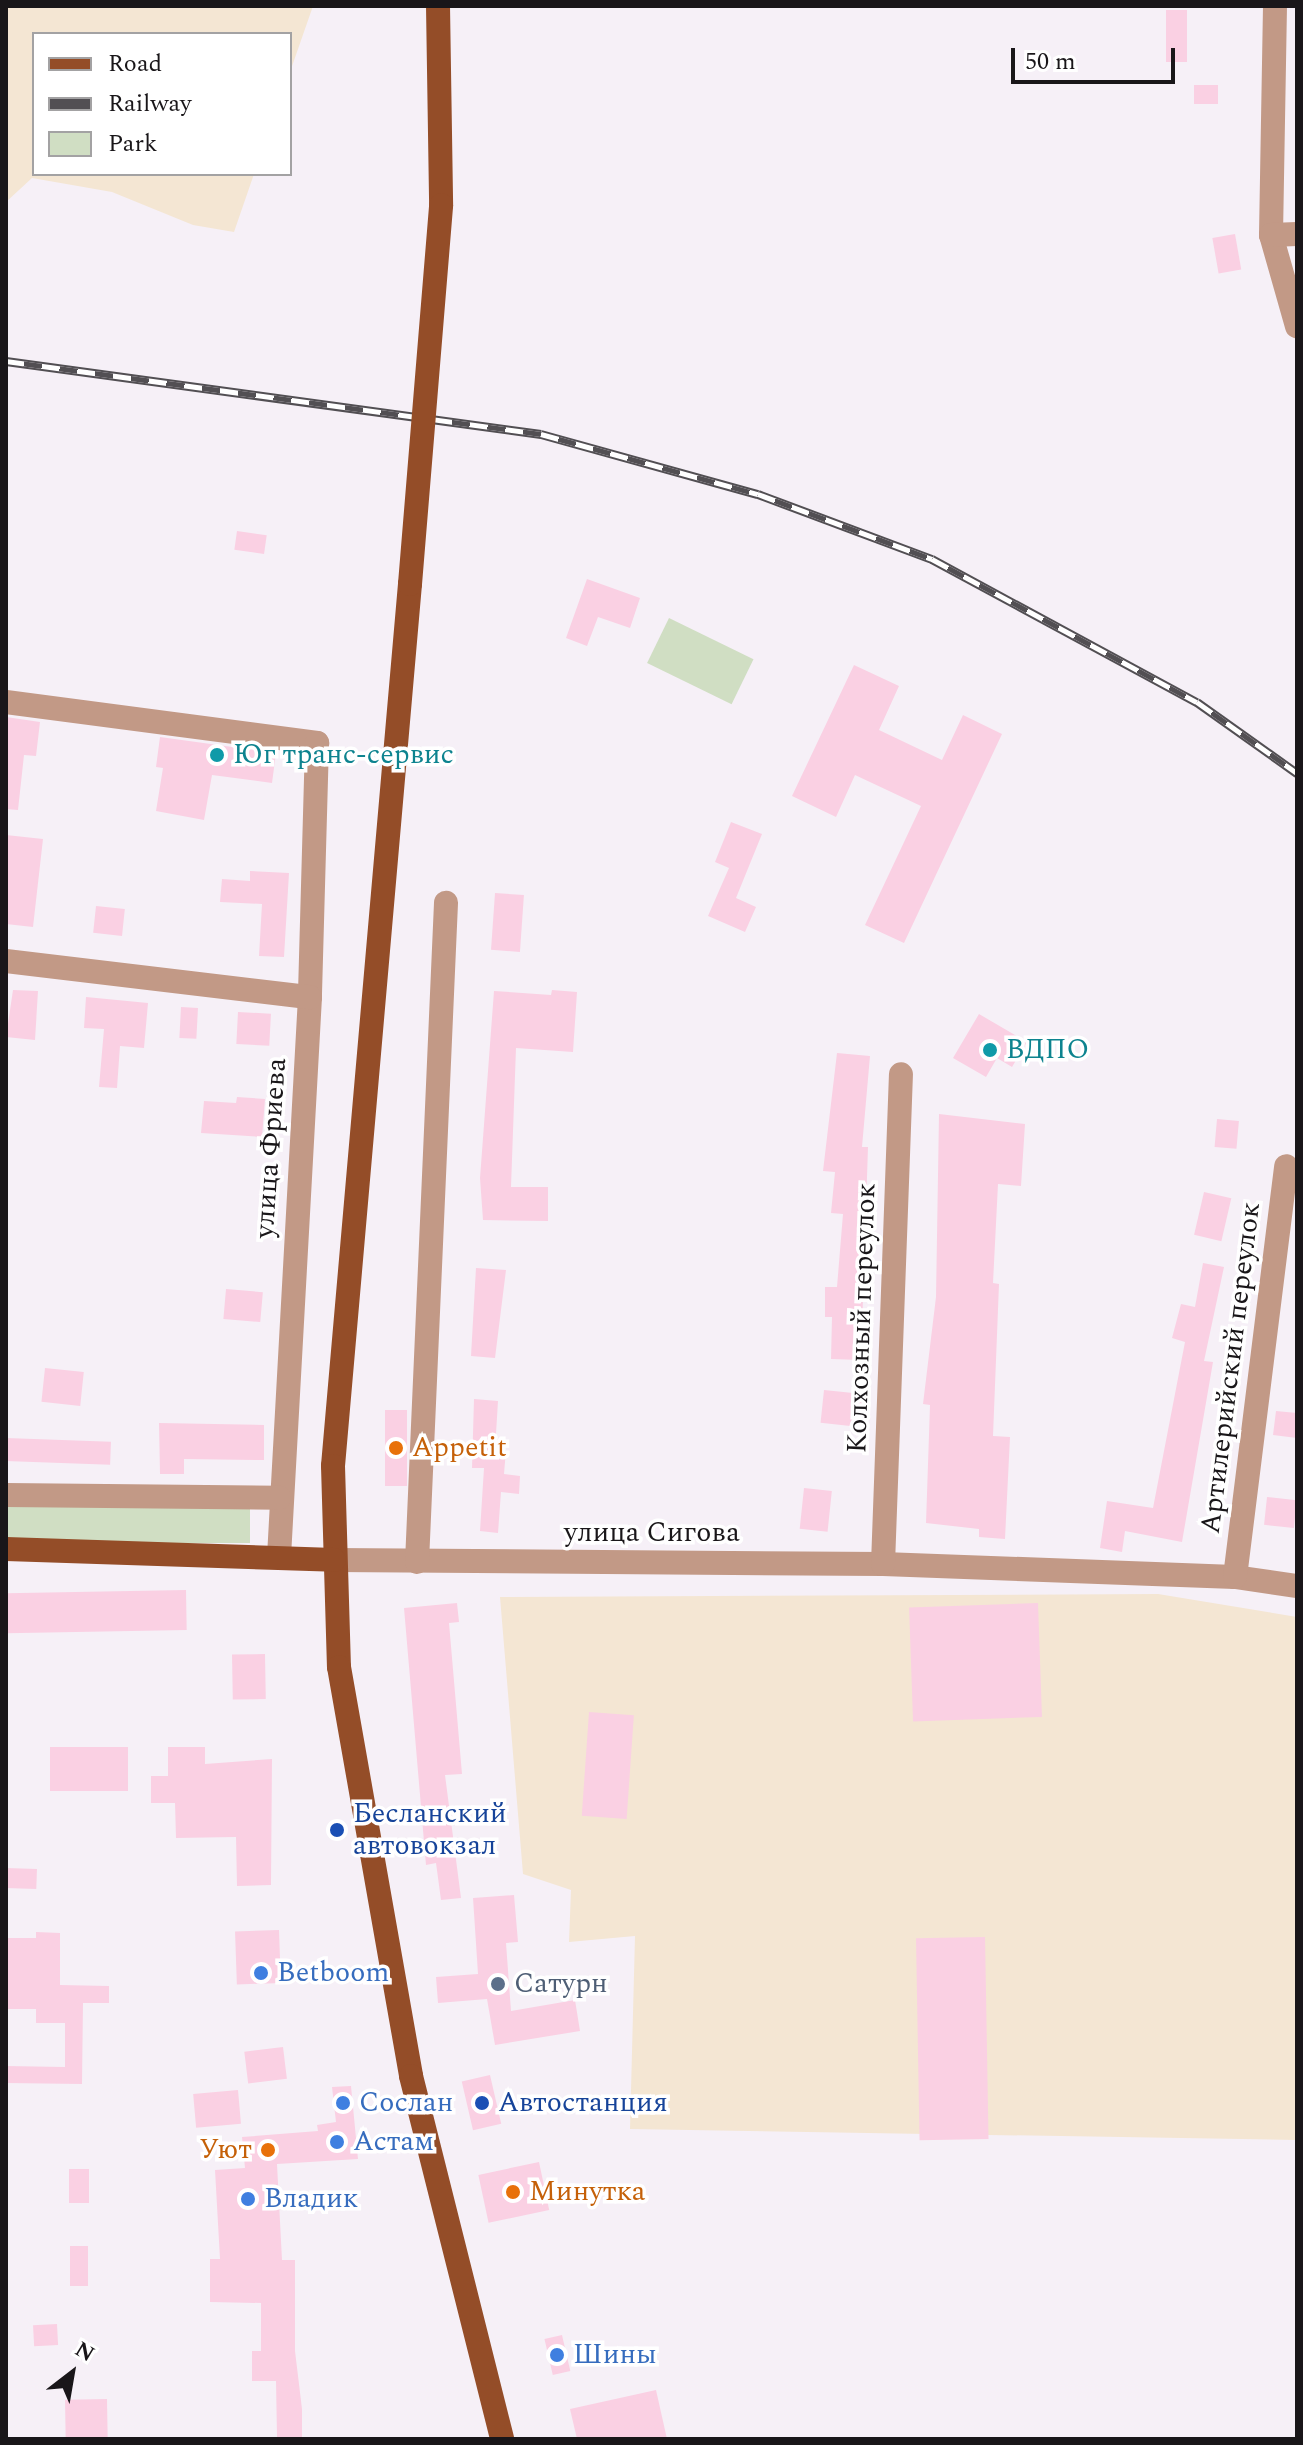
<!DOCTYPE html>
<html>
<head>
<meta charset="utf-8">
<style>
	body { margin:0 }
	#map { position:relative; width:1303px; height:2445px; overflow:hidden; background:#f6f0f7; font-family:Spectral,serif }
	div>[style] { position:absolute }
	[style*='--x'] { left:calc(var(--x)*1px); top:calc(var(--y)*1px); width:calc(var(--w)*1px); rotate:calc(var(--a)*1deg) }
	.industrial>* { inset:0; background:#f4e6d3 }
	.green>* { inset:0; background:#d0dec3; transform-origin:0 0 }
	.building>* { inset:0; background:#fad0e3; transform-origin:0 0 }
	.minor>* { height:24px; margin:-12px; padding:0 12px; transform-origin:12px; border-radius:12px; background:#c29986 }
	.major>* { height:24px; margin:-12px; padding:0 12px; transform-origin:12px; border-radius:12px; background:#944d28 }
	.rail>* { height:9px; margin-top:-4.5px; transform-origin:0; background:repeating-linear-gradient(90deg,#fff 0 18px,#524f53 0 36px); box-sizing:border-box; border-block:2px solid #524f53 }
	.major-bridge>* { height:24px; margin:-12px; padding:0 12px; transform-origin:12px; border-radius:12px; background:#944d28 }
	.dots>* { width:22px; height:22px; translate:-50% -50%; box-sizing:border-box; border:4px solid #fff; border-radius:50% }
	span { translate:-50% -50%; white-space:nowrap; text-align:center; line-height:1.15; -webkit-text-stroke:7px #fff; paint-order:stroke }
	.culture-label { font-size:28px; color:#0d838f }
	.left { translate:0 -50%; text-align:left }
	.street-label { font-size:28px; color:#191619 }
	.food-label { font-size:28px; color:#c56008 }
	.right { translate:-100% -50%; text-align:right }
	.transit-label { font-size:28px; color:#164399 }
	.shop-label { font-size:28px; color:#366cbe }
	.service-label { font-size:28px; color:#4e5e75 }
	.frame { position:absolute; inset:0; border:8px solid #191619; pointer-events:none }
	.legend { position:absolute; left:32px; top:32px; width:260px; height:144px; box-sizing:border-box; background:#fff; border:2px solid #a3a2a3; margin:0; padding:10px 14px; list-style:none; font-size:24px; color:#191619 }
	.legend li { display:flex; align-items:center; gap:16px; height:40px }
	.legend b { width:40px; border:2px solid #a3a2a3 }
	.north { position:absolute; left:32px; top:2333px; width:80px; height:80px; -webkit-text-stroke:6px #fff; paint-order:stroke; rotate:31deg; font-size:22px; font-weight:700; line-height:32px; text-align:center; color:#191619 }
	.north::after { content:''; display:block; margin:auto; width:28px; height:36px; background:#191619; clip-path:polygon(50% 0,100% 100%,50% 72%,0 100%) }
	.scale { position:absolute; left:1011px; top:48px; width:164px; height:36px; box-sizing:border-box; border:4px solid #191619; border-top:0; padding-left:10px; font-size:24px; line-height:28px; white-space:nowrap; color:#191619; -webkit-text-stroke:6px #fff; paint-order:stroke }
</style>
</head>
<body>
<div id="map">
	<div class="industrial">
		<div style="clip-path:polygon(6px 6px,313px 6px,290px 72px,290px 34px,34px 34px,34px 174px,254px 174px,234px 232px,193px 225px,112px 192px,32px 178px,6px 202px)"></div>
		<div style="clip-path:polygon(1158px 1594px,1297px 1617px,1297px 2140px,630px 2129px,635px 1936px,569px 1942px,571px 1890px,523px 1874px,500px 1597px)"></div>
	</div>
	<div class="green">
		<div style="left:669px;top:618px;width:94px;height:50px;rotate:26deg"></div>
		<div style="left:6px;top:1501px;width:244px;height:42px"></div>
	</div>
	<div class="building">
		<div style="left:1166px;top:10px;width:21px;height:52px"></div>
		<div style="left:1218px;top:85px;width:19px;height:24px;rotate:90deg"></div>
		<div style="left:1235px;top:234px;width:36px;height:23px;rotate:80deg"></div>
		<div style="left:237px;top:531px;width:30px;height:19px;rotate:8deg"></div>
		<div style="clip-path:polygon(587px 579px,640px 598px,630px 628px,598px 617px,587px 646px,566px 638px)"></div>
		<div style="clip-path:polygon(854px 665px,899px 686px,879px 730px,942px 760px,963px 715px,1002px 734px,904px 943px,865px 925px,921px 806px,855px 775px,836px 817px,792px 796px)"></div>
		<div style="clip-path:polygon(6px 717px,40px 722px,36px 756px,24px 755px,18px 810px,6px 809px)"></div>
		<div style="clip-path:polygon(160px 737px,276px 753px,272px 783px,212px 775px,204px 820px,156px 811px,163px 768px,156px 767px)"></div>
		<div style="clip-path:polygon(731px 822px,762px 834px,736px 898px,756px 907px,745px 932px,708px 916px,729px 868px,715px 862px)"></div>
		<div style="clip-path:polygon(6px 835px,43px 839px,33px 927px,6px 924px)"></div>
		<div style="clip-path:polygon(250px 871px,289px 873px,284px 957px,259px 956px,262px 904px,220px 902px,222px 879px,250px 881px)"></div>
		<div style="left:495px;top:893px;width:29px;height:57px;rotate:4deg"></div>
		<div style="left:96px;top:906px;width:29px;height:27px;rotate:6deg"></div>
		<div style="clip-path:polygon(13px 990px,38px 991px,35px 1040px,6px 1037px)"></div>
		<div style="clip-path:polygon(552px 990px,577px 992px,573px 1052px,516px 1048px,511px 1187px,548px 1187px,548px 1221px,483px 1220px,480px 1178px,494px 991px,551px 995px)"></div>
		<div style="clip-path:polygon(86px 997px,148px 1003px,144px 1048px,120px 1046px,117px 1088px,99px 1087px,104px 1029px,84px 1028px)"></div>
		<div style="left:181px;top:1007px;width:17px;height:31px;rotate:3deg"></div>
		<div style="left:238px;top:1012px;width:33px;height:32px;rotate:3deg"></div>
		<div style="clip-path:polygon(979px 1014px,1027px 1042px,1012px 1067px,997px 1058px,986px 1077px,953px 1058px)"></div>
		<div style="clip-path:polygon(837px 1053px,870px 1056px,862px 1147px,868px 1147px,861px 1360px,831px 1359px,832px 1317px,825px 1317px,825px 1287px,837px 1287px,843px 1214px,831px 1213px,835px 1172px,823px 1171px)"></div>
		<div style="clip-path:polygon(237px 1097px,265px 1099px,262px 1137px,201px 1133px,204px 1101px,236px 1103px)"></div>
		<div style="clip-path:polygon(939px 1114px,1025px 1124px,1021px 1186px,998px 1184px,993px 1283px,999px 1284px,993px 1436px,1010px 1437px,1005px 1539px,979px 1537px,979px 1529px,926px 1523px,930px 1405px,923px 1404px,936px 1297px)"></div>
		<div style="left:1217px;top:1119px;width:22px;height:28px;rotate:5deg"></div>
		<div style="left:1204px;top:1192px;width:28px;height:44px;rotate:13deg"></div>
		<div style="clip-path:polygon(1203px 1263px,1224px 1267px,1204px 1361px,1213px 1362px,1182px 1542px,1125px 1531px,1122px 1552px,1100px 1548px,1107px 1501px,1153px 1508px,1185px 1342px,1172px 1338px,1181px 1304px,1195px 1307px)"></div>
		<div style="clip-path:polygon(476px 1268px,506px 1270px,495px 1358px,471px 1356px)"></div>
		<div style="left:226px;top:1289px;width:37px;height:30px;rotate:5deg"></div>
		<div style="left:45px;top:1368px;width:39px;height:34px;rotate:6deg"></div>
		<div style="left:824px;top:1390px;width:39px;height:33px;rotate:6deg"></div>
		<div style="clip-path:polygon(474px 1399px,498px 1401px,495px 1450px,506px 1450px,504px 1474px,520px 1476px,519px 1494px,501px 1492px,498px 1533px,480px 1531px,484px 1468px,472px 1468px)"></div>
		<div style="left:385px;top:1410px;width:22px;height:76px"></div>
		<div style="clip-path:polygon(1276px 1411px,1297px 1413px,1297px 1438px,1273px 1435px)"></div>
		<div style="clip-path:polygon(159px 1423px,264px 1425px,264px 1460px,184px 1459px,184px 1474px,160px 1474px)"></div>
		<div style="left:6px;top:1438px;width:105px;height:23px;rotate:2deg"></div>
		<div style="left:804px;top:1488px;width:28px;height:41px;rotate:6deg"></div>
		<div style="left:1267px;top:1497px;width:30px;height:28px;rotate:6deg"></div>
		<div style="left:186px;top:1590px;width:40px;height:180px;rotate:89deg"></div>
		<div style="clip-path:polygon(457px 1603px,459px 1622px,449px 1623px,462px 1774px,445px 1775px,461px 1898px,441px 1900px,436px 1863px,426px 1865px,404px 1608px)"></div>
		<div style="left:1038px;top:1603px;width:114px;height:129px;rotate:88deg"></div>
		<div style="left:265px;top:1654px;width:45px;height:33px;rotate:89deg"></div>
		<div style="left:589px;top:1712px;width:45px;height:104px;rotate:4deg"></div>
		<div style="left:50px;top:1747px;width:78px;height:44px"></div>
		<div style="clip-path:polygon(168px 1747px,205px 1747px,205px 1764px,272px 1759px,271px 1885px,237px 1886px,236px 1837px,176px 1838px,175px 1803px,151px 1803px,151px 1776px,168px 1776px)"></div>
		<div style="left:6px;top:1868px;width:31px;height:20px;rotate:2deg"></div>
		<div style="clip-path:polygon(514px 1895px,518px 1942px,506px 1943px,511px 2011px,575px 2000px,580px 2031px,495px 2045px,487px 1999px,438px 2003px,436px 1977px,478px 1974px,473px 1898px)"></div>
		<div style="left:279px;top:1930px;width:53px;height:44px;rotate:88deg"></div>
		<div style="clip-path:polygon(36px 1932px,60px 1933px,60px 1985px,109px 1986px,109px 2003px,83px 2003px,82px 2084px,6px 2083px,6px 2066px,65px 2067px,65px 2023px,36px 2023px,36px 2009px,6px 2009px,6px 1938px,36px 1938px)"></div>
		<div style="left:985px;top:1937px;width:202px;height:69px;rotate:89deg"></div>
		<div style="left:283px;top:2047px;width:32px;height:39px;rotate:83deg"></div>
		<div style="left:490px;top:2075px;width:50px;height:29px;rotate:77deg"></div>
		<div style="clip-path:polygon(351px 2086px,358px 2159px,277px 2164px,282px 2260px,295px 2260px,295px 2351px,302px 2409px,302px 2437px,277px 2437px,276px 2381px,252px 2381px,252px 2351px,261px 2351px,261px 2303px,210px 2302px,210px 2259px,220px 2259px,215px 2170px,245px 2168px,242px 2137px,318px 2131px,317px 2125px,336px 2122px,332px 2087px)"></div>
		<div style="left:238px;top:2090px;width:34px;height:45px;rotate:85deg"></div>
		<div style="left:539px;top:2162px;width:49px;height:62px;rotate:78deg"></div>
		<div style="left:69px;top:2169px;width:20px;height:34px"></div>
		<div style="left:70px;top:2246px;width:18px;height:40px"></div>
		<div style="left:57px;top:2324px;width:21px;height:24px;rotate:87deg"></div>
		<div style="left:562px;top:2335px;width:37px;height:18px;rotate:77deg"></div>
		<div style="clip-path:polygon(656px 2390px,667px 2439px,577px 2439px,570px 2409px)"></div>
		<div style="left:107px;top:2399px;width:40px;height:42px;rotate:89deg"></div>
	</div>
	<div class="minor">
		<div style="--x:1275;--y:6;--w:229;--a:91"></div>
		<div style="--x:1271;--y:235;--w:95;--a:74.1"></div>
		<div style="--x:1271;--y:235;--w:26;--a:-2"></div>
		<div style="--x:6;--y:702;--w:314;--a:7.5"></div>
		<div style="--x:317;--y:743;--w:254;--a:91.6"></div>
		<div style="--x:310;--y:997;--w:561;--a:93.17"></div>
		<div style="--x:6;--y:961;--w:306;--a:6.8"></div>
		<div style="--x:6;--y:1495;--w:273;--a:0.6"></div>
		<div style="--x:334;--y:1560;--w:549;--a:0.42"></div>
		<div style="--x:883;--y:1564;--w:352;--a:2.1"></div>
		<div style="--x:1235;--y:1577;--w:63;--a:8.3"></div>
		<div style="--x:417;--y:1562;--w:660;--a:-87.48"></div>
		<div style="--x:883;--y:1564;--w:490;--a:-87.9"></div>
		<div style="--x:1235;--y:1577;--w:414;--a:-82.9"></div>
	</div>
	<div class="major">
		<div style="--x:438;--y:6;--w:199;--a:89.1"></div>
		<div style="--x:410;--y:584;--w:885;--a:94.99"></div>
		<div style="--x:333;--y:1466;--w:201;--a:88.3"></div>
		<div style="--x:339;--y:1667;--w:415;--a:80"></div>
		<div style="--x:411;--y:2076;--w:374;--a:75.9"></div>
		<div style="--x:6;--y:1549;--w:328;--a:1.9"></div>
	</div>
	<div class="rail">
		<div style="--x:6;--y:361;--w:540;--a:7.77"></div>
		<div style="--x:541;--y:434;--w:225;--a:15.5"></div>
		<div style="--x:758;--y:494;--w:186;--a:20.5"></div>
		<div style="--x:932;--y:559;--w:301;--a:28.4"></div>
		<div style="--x:1197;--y:702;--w:123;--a:35.4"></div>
	</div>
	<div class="major-bridge">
		<div style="--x:410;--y:584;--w:380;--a:-85.3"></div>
	</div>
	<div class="dots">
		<div style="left:217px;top:755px;background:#0f9aa8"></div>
		<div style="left:990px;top:1050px;background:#0f9aa8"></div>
		<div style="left:396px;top:1448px;background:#e8710a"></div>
		<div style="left:337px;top:1830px;background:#1a4fb4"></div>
		<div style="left:261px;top:1973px;background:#3f7fe0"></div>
		<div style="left:498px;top:1984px;background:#5c6f8a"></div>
		<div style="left:343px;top:2103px;background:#3f7fe0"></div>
		<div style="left:482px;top:2103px;background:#1a4fb4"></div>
		<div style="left:337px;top:2142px;background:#3f7fe0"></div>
		<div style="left:268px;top:2150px;background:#e8710a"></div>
		<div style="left:513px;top:2192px;background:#e8710a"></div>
		<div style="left:248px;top:2199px;background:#3f7fe0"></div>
		<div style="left:557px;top:2355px;background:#3f7fe0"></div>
	</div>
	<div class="culture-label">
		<span class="left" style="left:233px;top:755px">Юг транс-сервис</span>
		<span class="left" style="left:1006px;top:1050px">ВДПО</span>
	</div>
	<div class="street-label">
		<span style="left:271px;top:1148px;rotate:-86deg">улица Фриева</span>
		<span style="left:862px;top:1318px;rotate:-88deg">Колхозный переулок</span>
		<span style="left:1231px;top:1368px;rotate:-83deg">Артилерийский переулок</span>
		<span style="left:652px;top:1533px">улица Сигова</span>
	</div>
	<div class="food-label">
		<span class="left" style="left:412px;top:1448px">Appetit</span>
		<span class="right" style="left:252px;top:2150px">Уют</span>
		<span class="left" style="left:529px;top:2192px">Минутка</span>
	</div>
	<div class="transit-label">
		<span class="left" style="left:353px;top:1830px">Бесланский<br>автовокзал</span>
		<span class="left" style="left:498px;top:2103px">Автостанция</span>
	</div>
	<div class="shop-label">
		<span class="left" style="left:277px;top:1973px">Betboom</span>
		<span class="left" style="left:359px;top:2103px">Сослан</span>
		<span class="left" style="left:353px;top:2142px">Астам</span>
		<span class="left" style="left:264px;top:2199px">Владик</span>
		<span class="left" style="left:573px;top:2355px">Шины</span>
	</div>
	<div class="service-label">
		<span class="left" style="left:514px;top:1984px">Сатурн</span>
	</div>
	<div class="frame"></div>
	<ul class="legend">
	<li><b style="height:10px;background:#944d28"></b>Road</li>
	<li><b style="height:10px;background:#524f53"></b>Railway</li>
	<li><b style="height:22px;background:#d0dec3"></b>Park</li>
	</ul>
	<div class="north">N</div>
	<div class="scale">50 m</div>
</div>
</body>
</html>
